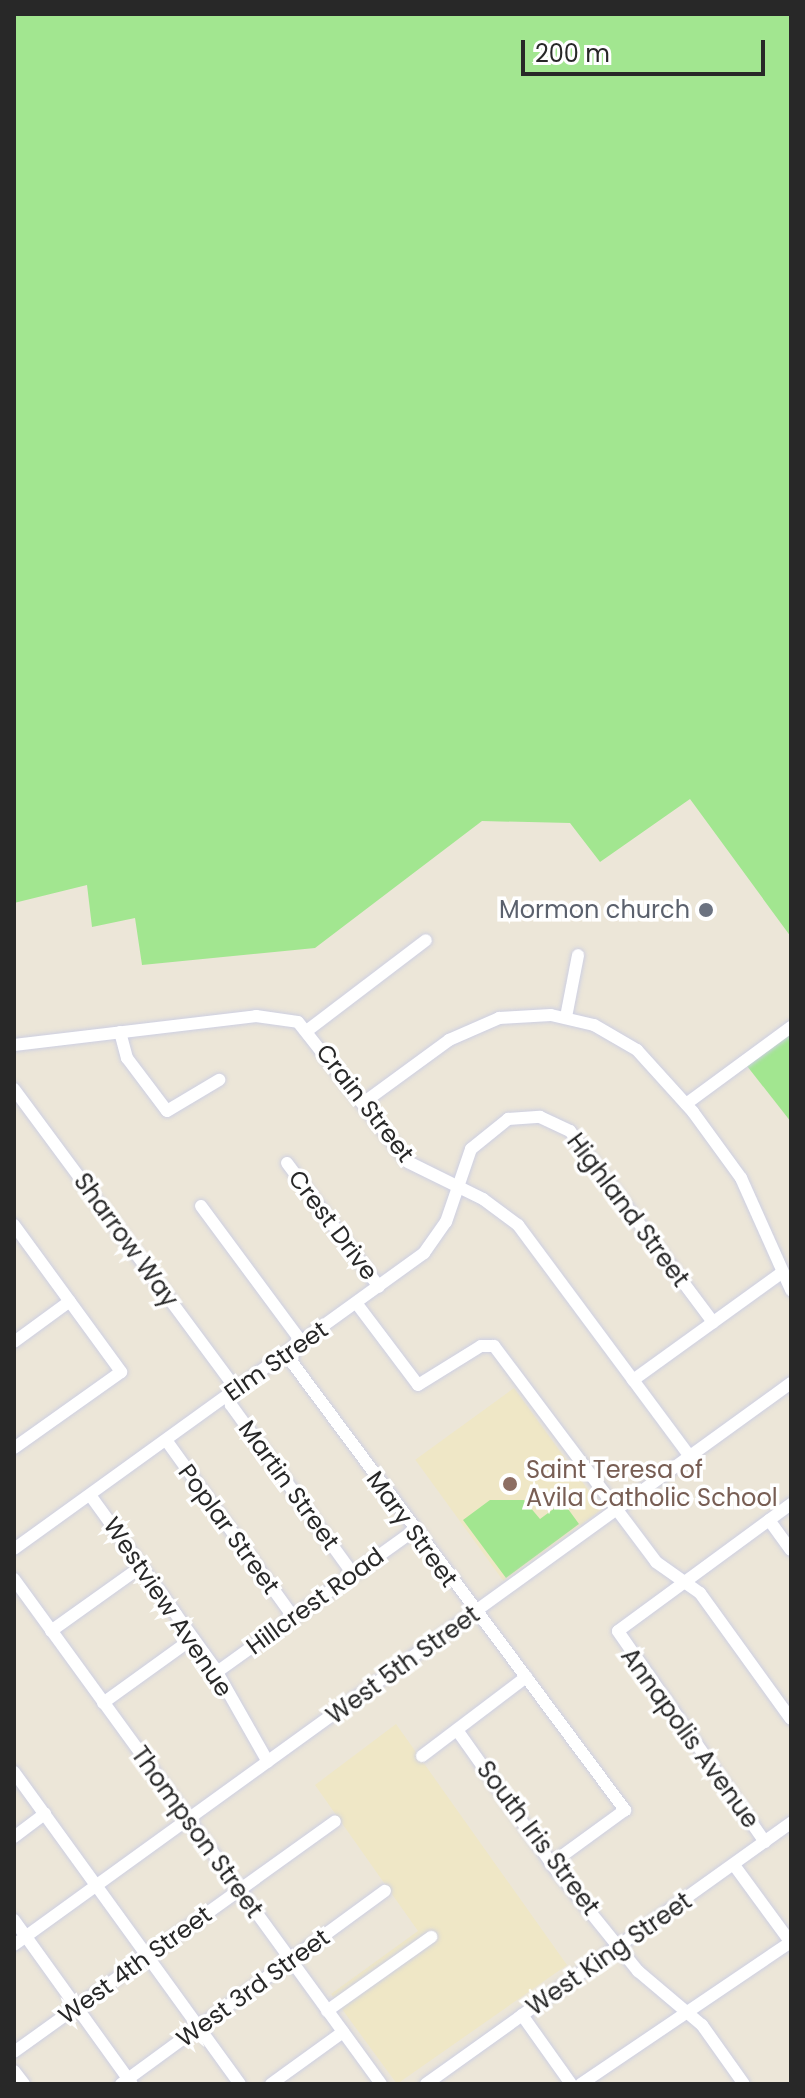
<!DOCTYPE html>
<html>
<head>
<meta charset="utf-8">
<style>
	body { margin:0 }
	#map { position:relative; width:805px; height:2098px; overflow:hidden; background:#ece6d8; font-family:Poppins,sans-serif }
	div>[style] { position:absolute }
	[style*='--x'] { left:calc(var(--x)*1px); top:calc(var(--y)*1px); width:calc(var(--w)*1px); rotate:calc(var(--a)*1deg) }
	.education>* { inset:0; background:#efe7c6; transform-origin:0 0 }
	.green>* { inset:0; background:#a2e690 }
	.roads { filter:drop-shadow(0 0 2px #cdcfe2) drop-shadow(0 0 2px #cdcfe2) }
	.minor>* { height:12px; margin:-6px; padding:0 6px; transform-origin:6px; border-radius:6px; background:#fff }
	.dots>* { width:22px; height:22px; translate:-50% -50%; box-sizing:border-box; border:4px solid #fff; border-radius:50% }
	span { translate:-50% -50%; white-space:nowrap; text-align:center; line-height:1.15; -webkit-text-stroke:7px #fff; paint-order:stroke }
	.worship-label { font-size:24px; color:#5b616d }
	.right { translate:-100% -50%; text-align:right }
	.street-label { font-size:24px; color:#282828 }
	.education-label { font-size:24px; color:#785e54 }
	.left { translate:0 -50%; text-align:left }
	.frame { position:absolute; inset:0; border:16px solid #282828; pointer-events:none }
	.scale { position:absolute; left:521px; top:40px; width:244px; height:36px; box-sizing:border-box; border:4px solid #282828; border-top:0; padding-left:10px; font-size:24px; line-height:28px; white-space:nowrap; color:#282828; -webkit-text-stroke:6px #fff; paint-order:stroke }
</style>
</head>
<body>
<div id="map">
	<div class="education">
		<div style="left:514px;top:1388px;width:150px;height:122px;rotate:54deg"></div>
		<div style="clip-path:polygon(396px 1724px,567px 1965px,397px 2084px,331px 1994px,418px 1931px,315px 1785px)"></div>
	</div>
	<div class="green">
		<div style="clip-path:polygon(14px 14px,791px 14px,791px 937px,690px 799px,600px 862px,570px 823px,482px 821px,315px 948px,142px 965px,135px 918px,92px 927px,87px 885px,14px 903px)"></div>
		<div style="clip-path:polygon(791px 1033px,791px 1122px,747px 1066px)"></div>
		<div style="clip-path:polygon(490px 1500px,524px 1500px,540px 1519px,563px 1502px,579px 1524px,506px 1578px,463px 1520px)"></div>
	</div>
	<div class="roads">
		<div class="minor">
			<div style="--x:566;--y:1017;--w:63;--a:-79"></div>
			<div style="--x:308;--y:1030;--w:148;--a:-37.3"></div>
			<div style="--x:120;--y:1032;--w:27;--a:75"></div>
			<div style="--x:127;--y:1058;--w:66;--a:53"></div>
			<div style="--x:167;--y:1111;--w:61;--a:-30.8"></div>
			<div style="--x:14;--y:1045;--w:244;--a:-6.8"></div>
			<div style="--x:256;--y:1016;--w:42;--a:8.1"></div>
			<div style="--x:298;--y:1022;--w:178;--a:51.8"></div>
			<div style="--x:408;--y:1162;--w:84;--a:26.3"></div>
			<div style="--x:483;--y:1199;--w:44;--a:36.6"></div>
			<div style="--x:518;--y:1225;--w:287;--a:53.4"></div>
			<div style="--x:14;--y:1089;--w:363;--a:53.5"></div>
			<div style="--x:230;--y:1381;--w:24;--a:88"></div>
			<div style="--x:231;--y:1405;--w:208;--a:54.2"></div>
			<div style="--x:363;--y:1103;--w:107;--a:-36.2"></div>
			<div style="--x:449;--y:1040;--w:55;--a:-23.7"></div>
			<div style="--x:499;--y:1018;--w:52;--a:-3.3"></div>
			<div style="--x:551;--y:1015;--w:44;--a:13.1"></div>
			<div style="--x:594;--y:1025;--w:50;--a:30.2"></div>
			<div style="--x:637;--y:1050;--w:84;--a:47.9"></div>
			<div style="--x:693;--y:1112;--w:82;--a:54"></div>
			<div style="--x:741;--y:1178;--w:123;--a:65.9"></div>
			<div style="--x:686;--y:1104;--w:130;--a:-36.3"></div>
			<div style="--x:287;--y:1163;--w:154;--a:53.4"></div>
			<div style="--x:201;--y:1206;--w:163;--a:53.5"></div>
			<div style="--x:298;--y:1337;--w:25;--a:106"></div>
			<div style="--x:291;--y:1361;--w:560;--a:53.36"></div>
			<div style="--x:625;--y:1810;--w:92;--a:143.9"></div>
			<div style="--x:14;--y:1225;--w:182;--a:53.9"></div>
			<div style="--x:121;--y:1372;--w:131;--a:144.6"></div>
			<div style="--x:357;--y:1304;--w:101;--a:53"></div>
			<div style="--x:418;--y:1385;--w:74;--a:-31.8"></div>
			<div style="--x:481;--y:1346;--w:13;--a:0"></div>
			<div style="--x:494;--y:1346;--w:270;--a:53.1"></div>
			<div style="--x:656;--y:1562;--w:54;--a:35.2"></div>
			<div style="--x:700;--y:1593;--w:155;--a:54.2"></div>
			<div style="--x:14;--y:1342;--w:69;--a:-36.2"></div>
			<div style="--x:633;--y:1380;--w:181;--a:-35.8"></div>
			<div style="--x:166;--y:1440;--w:218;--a:54.3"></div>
			<div style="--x:90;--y:1495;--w:212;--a:54.2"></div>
			<div style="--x:214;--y:1667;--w:109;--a:60.4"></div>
			<div style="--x:769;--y:1520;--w:37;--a:54"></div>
			<div style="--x:14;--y:1549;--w:506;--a:-35.83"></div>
			<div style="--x:424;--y:1253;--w:38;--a:-55"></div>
			<div style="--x:446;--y:1222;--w:77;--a:-71.1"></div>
			<div style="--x:471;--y:1149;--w:48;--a:-39"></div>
			<div style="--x:508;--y:1119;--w:32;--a:-4"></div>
			<div style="--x:540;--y:1117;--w:33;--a:25"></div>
			<div style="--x:570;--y:1131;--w:239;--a:53.2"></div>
			<div style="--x:14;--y:1579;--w:624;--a:53.99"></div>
			<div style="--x:51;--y:1631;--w:112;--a:-35.5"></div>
			<div style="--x:217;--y:1672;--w:241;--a:-35.7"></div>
			<div style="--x:103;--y:1703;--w:111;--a:-35.8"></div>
			<div style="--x:457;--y:1730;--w:173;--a:54.7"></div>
			<div style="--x:557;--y:1871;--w:129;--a:51"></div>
			<div style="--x:638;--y:1971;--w:84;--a:40.2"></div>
			<div style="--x:702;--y:2025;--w:72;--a:54.6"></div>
			<div style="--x:422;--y:1756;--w:131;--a:-37.2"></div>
			<div style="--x:14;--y:1772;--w:385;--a:54.1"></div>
			<div style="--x:14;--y:1837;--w:39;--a:-37"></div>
			<div style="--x:765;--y:1842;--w:257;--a:-124.9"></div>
			<div style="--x:618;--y:1631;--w:215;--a:-36.3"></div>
			<div style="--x:734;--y:1865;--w:97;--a:53.8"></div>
			<div style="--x:14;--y:1920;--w:202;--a:54.3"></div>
			<div style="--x:14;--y:1945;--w:959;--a:-35.88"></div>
			<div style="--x:327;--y:2011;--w:128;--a:-35.4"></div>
			<div style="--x:522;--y:2015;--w:85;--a:54.6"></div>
			<div style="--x:14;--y:2052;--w:395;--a:-35.7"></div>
			<div style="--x:14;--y:2071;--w:16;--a:52"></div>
			<div style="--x:121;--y:2084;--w:327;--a:-36.2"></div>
			<div style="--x:271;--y:2084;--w:89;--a:-35.8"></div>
			<div style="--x:426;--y:2084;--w:449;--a:-35.6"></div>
			<div style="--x:581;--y:2084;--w:254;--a:-34.1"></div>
		</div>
	</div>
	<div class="dots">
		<div style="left:706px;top:910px;background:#6b7280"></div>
		<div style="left:510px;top:1484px;background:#8d6e63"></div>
	</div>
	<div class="worship-label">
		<span class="right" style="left:690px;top:910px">Mormon church</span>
	</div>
	<div class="street-label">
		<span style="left:365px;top:1103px;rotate:52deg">Crain Street</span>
		<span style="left:628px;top:1210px;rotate:53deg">Highland Street</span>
		<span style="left:333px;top:1225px;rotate:53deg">Crest Drive</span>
		<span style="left:126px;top:1240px;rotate:54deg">Sharrow Way</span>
		<span style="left:276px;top:1361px;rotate:-35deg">Elm Street</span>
		<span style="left:289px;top:1485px;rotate:54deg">Martin Street</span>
		<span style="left:229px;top:1529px;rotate:54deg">Poplar Street</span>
		<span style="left:412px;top:1529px;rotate:54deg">Mary Street</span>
		<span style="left:315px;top:1601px;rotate:-36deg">Hillcrest Road</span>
		<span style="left:168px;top:1607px;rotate:56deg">Westview Avenue</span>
		<span style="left:403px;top:1665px;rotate:-36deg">West 5th Street</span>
		<span style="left:690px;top:1738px;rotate:54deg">Annapolis Avenue</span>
		<span style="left:197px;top:1832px;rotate:54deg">Thompson Street</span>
		<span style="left:538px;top:1838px;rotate:53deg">South Iris Street</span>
		<span style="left:609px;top:1954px;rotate:-35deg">West King Street</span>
		<span style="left:135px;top:1965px;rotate:-36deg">West 4th Street</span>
		<span style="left:253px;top:1988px;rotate:-36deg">West 3rd Street</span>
	</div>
	<div class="education-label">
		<span class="left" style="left:526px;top:1484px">Saint Teresa of<br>Avila Catholic School</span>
	</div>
	<div class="frame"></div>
	<div class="scale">200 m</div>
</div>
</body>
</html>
